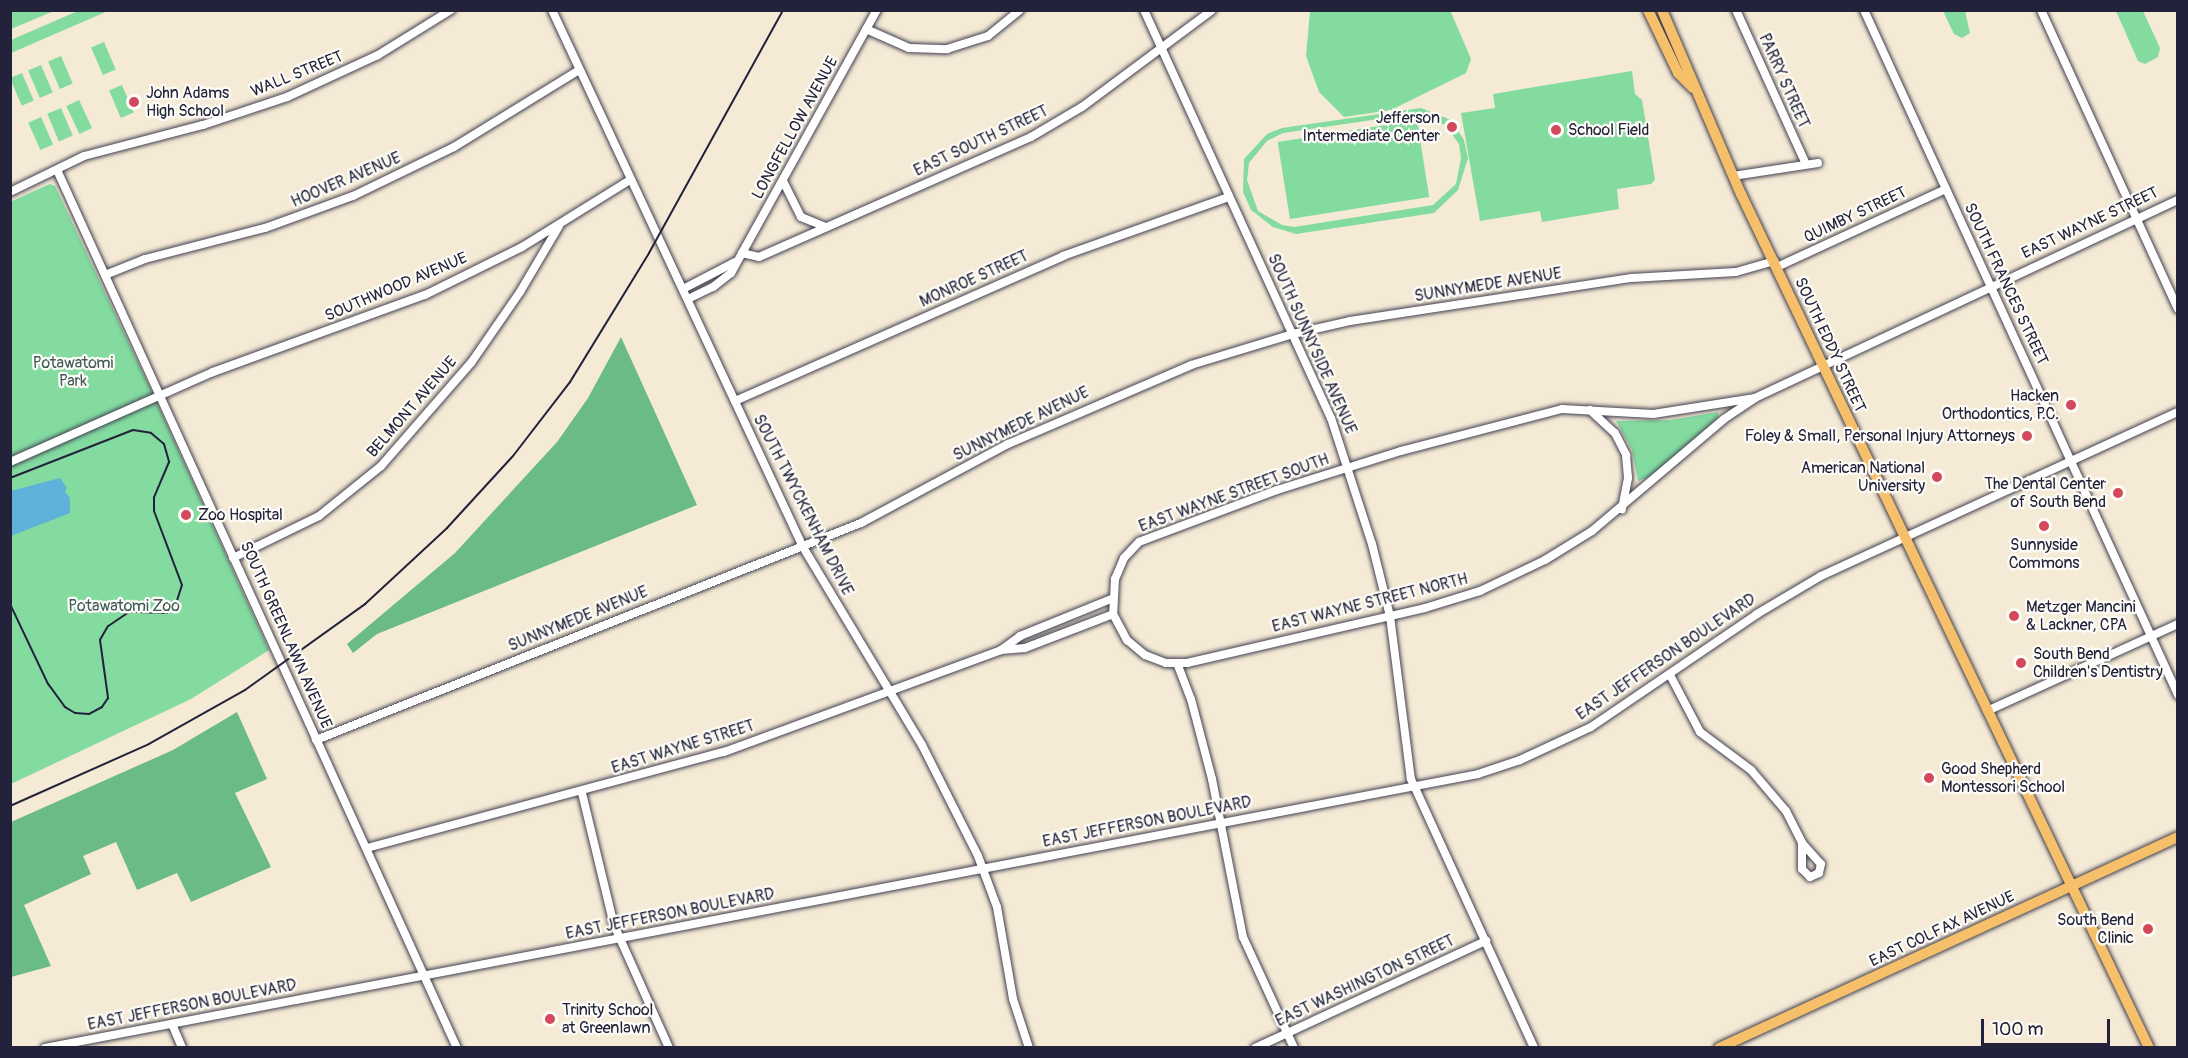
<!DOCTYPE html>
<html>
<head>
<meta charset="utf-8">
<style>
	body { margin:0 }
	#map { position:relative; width:2188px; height:1058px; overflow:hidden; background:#f5ead5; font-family:Pangolin,sans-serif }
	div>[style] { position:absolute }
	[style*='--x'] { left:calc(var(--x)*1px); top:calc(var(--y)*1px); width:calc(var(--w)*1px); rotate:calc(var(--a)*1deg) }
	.green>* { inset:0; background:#83dba0; transform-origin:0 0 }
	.forest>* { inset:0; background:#6abb86 }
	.water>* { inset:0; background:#5eb2da }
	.roads { filter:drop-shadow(0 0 2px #424052) drop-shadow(0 0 2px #424052) }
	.minor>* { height:8px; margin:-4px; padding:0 4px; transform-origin:4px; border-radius:4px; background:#fff }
	.major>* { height:10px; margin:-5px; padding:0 5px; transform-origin:5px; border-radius:5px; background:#f6c06b }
	.rail>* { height:2px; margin:-1px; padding:0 1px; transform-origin:1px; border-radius:1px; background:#22223b }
	.dots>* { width:16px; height:16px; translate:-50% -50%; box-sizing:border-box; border:3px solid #fdfcf7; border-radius:50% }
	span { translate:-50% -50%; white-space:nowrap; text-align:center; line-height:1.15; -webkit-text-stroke:4.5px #fdfcf7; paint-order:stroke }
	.street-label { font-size:16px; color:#22223b }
	.poi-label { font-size:16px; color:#22223b }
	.left { translate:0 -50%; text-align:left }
	.right { translate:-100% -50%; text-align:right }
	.park-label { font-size:16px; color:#3f5a59 }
	.frame { position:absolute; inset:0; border:12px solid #22223b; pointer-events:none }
	.scale { position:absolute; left:1981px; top:1019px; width:129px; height:27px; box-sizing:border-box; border:3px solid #22223b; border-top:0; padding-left:8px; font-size:18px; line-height:21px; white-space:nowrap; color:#22223b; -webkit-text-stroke:4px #fdfcf7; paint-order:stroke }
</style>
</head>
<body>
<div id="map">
	<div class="green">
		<div style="clip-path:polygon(11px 10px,54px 10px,54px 11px,11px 29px)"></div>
		<div style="clip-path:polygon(80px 10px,108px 11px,11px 53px,11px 40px)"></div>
		<div style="clip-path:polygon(1450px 10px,1471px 59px,1466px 73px,1391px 110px,1344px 117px,1319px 92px,1306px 56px,1310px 11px)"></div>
		<div style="clip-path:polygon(1943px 11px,1965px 11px,1970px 33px,1962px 38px,1954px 34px)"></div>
		<div style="clip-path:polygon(2116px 11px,2143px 11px,2160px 48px,2158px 57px,2145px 64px,2138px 61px)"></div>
		<div style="left:104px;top:42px;width:30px;height:14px;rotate:67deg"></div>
		<div style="left:61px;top:56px;width:30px;height:14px;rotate:67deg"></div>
		<div style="left:41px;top:65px;width:30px;height:14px;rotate:67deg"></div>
		<div style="clip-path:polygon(1632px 71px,1635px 94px,1642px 100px,1655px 180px,1651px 184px,1617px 189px,1619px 209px,1542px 222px,1540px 211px,1480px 221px,1461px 113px,1495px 108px,1493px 94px)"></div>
		<div style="left:22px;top:73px;width:30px;height:13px;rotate:67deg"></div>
		<div style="left:122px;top:85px;width:30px;height:14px;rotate:67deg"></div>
		<div style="left:79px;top:100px;width:31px;height:14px;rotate:65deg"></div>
		<div style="left:61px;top:108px;width:30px;height:15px;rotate:67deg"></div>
		<div style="clip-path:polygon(evenodd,1421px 108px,1451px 120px,1464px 140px,1468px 158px,1458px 190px,1434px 213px,1296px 234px,1273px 227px,1251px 210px,1243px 192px,1244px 159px,1267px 134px,1282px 128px,1421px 108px,1420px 113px,1445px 125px,1459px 144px,1461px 158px,1456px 184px,1433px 205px,1294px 227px,1282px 225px,1258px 211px,1247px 180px,1249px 163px,1267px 141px,1283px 133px,1420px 113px)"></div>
		<div style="left:41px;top:117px;width:30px;height:14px;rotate:66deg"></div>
		<div style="left:1417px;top:120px;width:78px;height:141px;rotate:81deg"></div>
		<div style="clip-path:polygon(50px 184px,55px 186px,158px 405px,269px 650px,191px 699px,11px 784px,10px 202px)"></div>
		<div style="clip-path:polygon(1718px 412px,1718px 418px,1652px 476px,1638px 481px,1632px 450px,1616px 421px,1670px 420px)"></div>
	</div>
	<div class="forest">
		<div style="clip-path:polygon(621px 337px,697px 505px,377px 634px,353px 653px,347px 644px,455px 553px,557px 442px,588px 398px)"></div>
		<div style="clip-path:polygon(237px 712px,267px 779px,235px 793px,271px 867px,191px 902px,177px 873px,137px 890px,116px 842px,83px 856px,91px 874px,24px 905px,51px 966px,11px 977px,11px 822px,173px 750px)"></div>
	</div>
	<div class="water">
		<div style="clip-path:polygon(60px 478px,67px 488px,65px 492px,70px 498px,70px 513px,11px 536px,11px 491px)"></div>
	</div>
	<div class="roads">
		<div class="minor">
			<div style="--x:552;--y:10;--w:593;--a:64.95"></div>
			<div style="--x:803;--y:547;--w:231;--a:59"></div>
			<div style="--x:922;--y:745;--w:124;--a:63.2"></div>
			<div style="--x:978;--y:856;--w:54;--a:69.6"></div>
			<div style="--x:997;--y:907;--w:93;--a:80.1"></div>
			<div style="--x:1013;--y:999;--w:52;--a:71.9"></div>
			<div style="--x:1144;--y:10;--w:449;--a:65.4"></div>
			<div style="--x:1331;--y:418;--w:133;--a:72"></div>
			<div style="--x:1372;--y:544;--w:74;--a:76"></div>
			<div style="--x:1390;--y:616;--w:164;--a:82.7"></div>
			<div style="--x:1411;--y:779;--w:296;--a:65.4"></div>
			<div style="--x:1736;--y:10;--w:169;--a:65.6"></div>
			<div style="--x:1864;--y:10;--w:754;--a:65.37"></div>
			<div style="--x:2041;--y:10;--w:329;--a:65.4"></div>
			<div style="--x:866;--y:29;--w:47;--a:23.8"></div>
			<div style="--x:909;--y:48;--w:38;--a:2"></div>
			<div style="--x:947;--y:49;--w:43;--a:-17.6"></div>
			<div style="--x:988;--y:36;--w:41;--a:-39.1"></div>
			<div style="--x:57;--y:170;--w:965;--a:65.51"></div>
			<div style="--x:1733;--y:176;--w:86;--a:-8.7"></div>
			<div style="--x:783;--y:181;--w:40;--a:63.4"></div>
			<div style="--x:801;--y:217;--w:27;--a:22"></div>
			<div style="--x:10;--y:192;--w:82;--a:-25.9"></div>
			<div style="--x:84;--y:156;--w:123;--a:-14.6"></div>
			<div style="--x:203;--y:125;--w:89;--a:-18.4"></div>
			<div style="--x:287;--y:97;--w:100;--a:-24.8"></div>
			<div style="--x:378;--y:55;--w:86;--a:-31.7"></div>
			<div style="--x:742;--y:253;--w:17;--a:13"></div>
			<div style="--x:759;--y:257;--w:297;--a:-23.8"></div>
			<div style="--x:1031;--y:137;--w:59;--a:-30.5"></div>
			<div style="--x:1082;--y:107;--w:162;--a:-36.7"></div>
			<div style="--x:1777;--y:267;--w:186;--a:-24.8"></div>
			<div style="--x:105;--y:275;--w:43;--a:-21.8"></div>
			<div style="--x:145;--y:259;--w:124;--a:-14.5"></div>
			<div style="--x:265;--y:228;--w:94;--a:-20"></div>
			<div style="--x:353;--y:196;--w:112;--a:-25.9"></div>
			<div style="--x:454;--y:147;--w:147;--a:-31.6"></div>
			<div style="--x:683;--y:289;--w:59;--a:-27.4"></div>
			<div style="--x:688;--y:299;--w:28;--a:-26"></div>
			<div style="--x:713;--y:287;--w:23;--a:-38"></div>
			<div style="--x:731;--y:273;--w:301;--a:-61"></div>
			<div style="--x:1755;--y:398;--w:103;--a:171.1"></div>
			<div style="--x:1653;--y:414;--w:91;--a:-176.9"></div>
			<div style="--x:1562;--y:409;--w:166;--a:165.4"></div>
			<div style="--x:1401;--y:451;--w:130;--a:162.5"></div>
			<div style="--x:1277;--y:490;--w:147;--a:159.4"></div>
			<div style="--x:1139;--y:542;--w:22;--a:133"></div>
			<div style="--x:1124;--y:558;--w:23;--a:113"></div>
			<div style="--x:1115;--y:579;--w:35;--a:93"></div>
			<div style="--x:1113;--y:614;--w:30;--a:62"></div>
			<div style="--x:1127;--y:640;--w:23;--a:40"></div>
			<div style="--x:1145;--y:655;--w:22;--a:21"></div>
			<div style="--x:1166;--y:663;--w:21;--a:0"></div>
			<div style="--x:1187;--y:663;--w:244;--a:-13"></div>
			<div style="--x:1425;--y:608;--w:58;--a:-17.2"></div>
			<div style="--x:1480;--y:591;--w:72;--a:-25.5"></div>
			<div style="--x:1545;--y:560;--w:55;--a:-31.7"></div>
			<div style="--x:1592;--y:531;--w:173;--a:-40.3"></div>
			<div style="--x:1724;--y:419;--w:37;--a:-34"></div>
			<div style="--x:1755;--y:398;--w:467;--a:-25.1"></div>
			<div style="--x:735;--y:401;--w:359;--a:-23.8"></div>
			<div style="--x:1063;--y:256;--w:176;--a:-19.6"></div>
			<div style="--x:1590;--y:410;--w:34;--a:43"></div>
			<div style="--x:1615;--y:433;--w:25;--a:63"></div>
			<div style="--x:1626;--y:455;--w:23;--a:85"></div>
			<div style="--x:1628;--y:478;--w:32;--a:101"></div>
			<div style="--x:10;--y:462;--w:222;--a:-23.9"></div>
			<div style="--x:213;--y:372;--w:226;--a:-20"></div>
			<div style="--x:425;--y:295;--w:108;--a:-26.3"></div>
			<div style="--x:522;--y:247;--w:127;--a:-31.8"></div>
			<div style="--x:233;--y:558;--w:96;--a:-26"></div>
			<div style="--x:319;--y:516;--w:80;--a:-38.9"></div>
			<div style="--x:381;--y:466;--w:137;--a:-48.9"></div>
			<div style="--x:471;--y:363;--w:86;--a:-55.4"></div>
			<div style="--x:520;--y:292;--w:77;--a:-59.4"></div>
			<div style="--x:1001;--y:650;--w:24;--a:-5"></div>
			<div style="--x:1025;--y:648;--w:94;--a:-21.1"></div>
			<div style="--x:1177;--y:663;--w:39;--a:69"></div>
			<div style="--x:1191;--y:699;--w:83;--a:75.3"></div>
			<div style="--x:1212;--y:779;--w:161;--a:78.9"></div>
			<div style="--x:1243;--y:937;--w:122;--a:65.3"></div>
			<div style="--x:1670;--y:675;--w:64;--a:62.2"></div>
			<div style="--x:1700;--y:732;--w:64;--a:36.7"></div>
			<div style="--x:1751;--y:770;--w:54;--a:49.5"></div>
			<div style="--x:1786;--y:811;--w:36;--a:63"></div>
			<div style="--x:1802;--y:843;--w:28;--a:48"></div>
			<div style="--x:1821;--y:864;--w:9;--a:103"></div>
			<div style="--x:1819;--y:873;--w:10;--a:156"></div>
			<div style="--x:1810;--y:877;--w:11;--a:-135"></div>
			<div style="--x:1802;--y:869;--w:26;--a:-90"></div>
			<div style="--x:1987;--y:711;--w:210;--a:-24.5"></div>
			<div style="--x:316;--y:740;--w:587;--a:-21.71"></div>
			<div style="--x:861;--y:523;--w:167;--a:-28.3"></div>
			<div style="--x:1008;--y:444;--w:199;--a:-23.3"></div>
			<div style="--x:1191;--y:365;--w:107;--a:-16.9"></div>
			<div style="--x:1293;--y:334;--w:58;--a:-12.8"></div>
			<div style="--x:1350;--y:321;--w:285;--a:-8.7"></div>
			<div style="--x:1632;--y:278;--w:104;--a:-3.3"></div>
			<div style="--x:1736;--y:272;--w:40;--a:-16"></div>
			<div style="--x:582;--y:793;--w:136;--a:76.4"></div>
			<div style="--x:614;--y:925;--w:135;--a:65.9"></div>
			<div style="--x:367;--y:848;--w:370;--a:-15.1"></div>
			<div style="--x:724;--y:752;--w:295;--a:-20.2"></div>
			<div style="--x:1001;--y:650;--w:24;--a:-36"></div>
			<div style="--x:1020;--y:636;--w:98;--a:-22.1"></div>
			<div style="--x:172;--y:1024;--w:26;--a:67"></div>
			<div style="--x:45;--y:1048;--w:1459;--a:-10.82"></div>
			<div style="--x:1478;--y:774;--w:44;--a:-18.4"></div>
			<div style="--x:1520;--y:760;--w:78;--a:-24.9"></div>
			<div style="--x:1591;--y:727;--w:201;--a:-34.2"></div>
			<div style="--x:1757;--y:614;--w:74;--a:-30.7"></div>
			<div style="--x:1821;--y:576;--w:393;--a:-24.7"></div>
			<div style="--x:1255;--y:1048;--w:255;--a:-24.9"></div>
		</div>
		<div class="major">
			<div style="--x:1648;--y:10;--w:70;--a:64.5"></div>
			<div style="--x:1678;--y:73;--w:21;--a:45"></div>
			<div style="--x:1662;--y:10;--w:200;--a:66.8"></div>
			<div style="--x:1741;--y:194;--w:946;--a:64.46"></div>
			<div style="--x:1719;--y:1048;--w:505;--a:-24.69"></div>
		</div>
	</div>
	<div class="rail">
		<div style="--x:10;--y:478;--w:132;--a:-21.3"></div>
		<div style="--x:133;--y:430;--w:18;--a:9"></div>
		<div style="--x:151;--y:433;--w:17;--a:40"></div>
		<div style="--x:164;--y:444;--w:19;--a:74"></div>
		<div style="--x:169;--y:462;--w:39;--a:113"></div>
		<div style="--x:154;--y:498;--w:13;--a:90"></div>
		<div style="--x:154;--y:511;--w:79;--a:69.3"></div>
		<div style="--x:182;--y:585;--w:19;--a:108"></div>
		<div style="--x:176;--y:603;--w:13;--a:132"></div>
		<div style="--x:167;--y:613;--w:38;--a:-178"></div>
		<div style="--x:129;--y:612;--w:25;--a:146"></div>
		<div style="--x:108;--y:626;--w:16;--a:120"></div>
		<div style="--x:100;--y:640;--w:59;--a:82.1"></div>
		<div style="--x:108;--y:698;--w:11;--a:124"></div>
		<div style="--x:102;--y:707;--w:15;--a:152"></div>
		<div style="--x:89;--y:714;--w:14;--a:-176"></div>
		<div style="--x:75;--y:713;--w:12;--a:-149"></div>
		<div style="--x:65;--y:707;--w:29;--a:-126"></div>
		<div style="--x:48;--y:684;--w:89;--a:-115.4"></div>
		<div style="--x:10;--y:806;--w:152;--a:-24"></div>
		<div style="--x:149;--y:744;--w:110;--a:-29.4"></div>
		<div style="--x:245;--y:690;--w:148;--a:-35.6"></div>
		<div style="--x:365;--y:604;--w:112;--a:-42.8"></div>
		<div style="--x:447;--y:528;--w:98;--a:-47.5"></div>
		<div style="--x:513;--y:456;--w:93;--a:-52.4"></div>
		<div style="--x:570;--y:382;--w:151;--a:-58.5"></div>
		<div style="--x:649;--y:253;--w:277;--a:-61.1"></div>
	</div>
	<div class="dots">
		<div style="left:134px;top:102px;background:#d1495b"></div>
		<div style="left:1452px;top:127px;background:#d1495b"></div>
		<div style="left:1556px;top:130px;background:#d1495b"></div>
		<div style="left:2071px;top:405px;background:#d1495b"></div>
		<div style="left:2027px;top:436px;background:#d1495b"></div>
		<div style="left:1937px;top:477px;background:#d1495b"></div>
		<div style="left:2118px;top:493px;background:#d1495b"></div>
		<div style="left:186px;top:515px;background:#d1495b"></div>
		<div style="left:2044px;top:526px;background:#d1495b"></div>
		<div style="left:2014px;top:616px;background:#d1495b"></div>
		<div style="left:2021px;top:663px;background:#d1495b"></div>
		<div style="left:1929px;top:778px;background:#d1495b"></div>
		<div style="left:2148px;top:929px;background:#d1495b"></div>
		<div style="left:550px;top:1019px;background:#d1495b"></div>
	</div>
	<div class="street-label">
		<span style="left:297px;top:74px;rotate:-22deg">WALL STREET</span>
		<span style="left:1784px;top:81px;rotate:66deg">PARRY STREET</span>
		<span style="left:795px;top:128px;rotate:-61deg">LONGFELLOW AVENUE</span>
		<span style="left:981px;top:141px;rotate:-25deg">EAST SOUTH STREET</span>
		<span style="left:346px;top:180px;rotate:-23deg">HOOVER AVENUE</span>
		<span style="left:1855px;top:215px;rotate:-25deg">QUIMBY STREET</span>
		<span style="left:2090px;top:223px;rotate:-25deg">EAST WAYNE STREET</span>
		<span style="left:974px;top:279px;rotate:-24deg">MONROE STREET</span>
		<span style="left:2006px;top:284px;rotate:65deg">SOUTH FRANCES STREET</span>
		<span style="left:1488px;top:285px;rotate:-9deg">SUNNYMEDE AVENUE</span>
		<span style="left:396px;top:287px;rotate:-23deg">SOUTHWOOD AVENUE</span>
		<span style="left:1312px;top:344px;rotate:66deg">SOUTH SUNNYSIDE AVENUE</span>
		<span style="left:1830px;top:345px;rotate:65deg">SOUTH EDDY STREET</span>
		<span style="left:412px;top:407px;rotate:-49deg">BELMONT AVENUE</span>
		<span style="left:1021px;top:424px;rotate:-26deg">SUNNYMEDE AVENUE</span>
		<span style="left:1234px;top:493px;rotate:-20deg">EAST WAYNE STREET SOUTH</span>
		<span style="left:803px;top:505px;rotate:63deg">SOUTH TWYCKENHAM DRIVE</span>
		<span style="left:1370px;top:603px;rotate:-14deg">EAST WAYNE STREET NORTH</span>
		<span style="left:578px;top:619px;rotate:-22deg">SUNNYMEDE AVENUE</span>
		<span style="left:286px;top:635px;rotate:66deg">SOUTH GREENLAWN AVENUE</span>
		<span style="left:1666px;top:657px;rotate:-34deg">EAST JEFFERSON BOULEVARD</span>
		<span style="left:683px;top:747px;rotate:-17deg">EAST WAYNE STREET</span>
		<span style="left:1147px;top:822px;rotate:-11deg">EAST JEFFERSON BOULEVARD</span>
		<span style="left:670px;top:914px;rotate:-11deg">EAST JEFFERSON BOULEVARD</span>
		<span style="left:1942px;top:929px;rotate:-25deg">EAST COLFAX AVENUE</span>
		<span style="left:1365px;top:981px;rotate:-25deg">EAST WASHINGTON STREET</span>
		<span style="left:192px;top:1005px;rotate:-11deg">EAST JEFFERSON BOULEVARD</span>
	</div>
	<div class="poi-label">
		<span class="left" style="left:146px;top:102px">John Adams<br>High School</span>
		<span class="right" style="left:1440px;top:127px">Jefferson<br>Intermediate Center</span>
		<span class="left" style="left:1568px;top:130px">School Field</span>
		<span class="right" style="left:2059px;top:405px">Hacken<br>Orthodontics, P.C.</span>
		<span class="right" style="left:2015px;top:436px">Foley &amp; Small, Personal Injury Attorneys</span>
		<span class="right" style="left:1925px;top:477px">American National<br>University</span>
		<span class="right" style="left:2106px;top:493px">The Dental Center<br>of South Bend</span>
		<span class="left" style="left:198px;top:515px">Zoo Hospital</span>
		<span style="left:2044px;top:554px">Sunnyside<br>Commons</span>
		<span class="left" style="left:2026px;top:616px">Metzger Mancini<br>&amp; Lackner, CPA</span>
		<span class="left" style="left:2033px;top:663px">South Bend<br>Children's Dentistry</span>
		<span class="left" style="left:1941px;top:778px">Good Shepherd<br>Montessori School</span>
		<span class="right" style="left:2134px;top:929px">South Bend<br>Clinic</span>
		<span class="left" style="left:562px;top:1019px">Trinity School<br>at Greenlawn</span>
	</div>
	<div class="park-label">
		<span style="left:73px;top:372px">Potawatomi<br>Park</span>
		<span style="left:124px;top:606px">Potawatomi Zoo</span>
	</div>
	<div class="frame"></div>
	<div class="scale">100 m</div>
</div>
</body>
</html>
